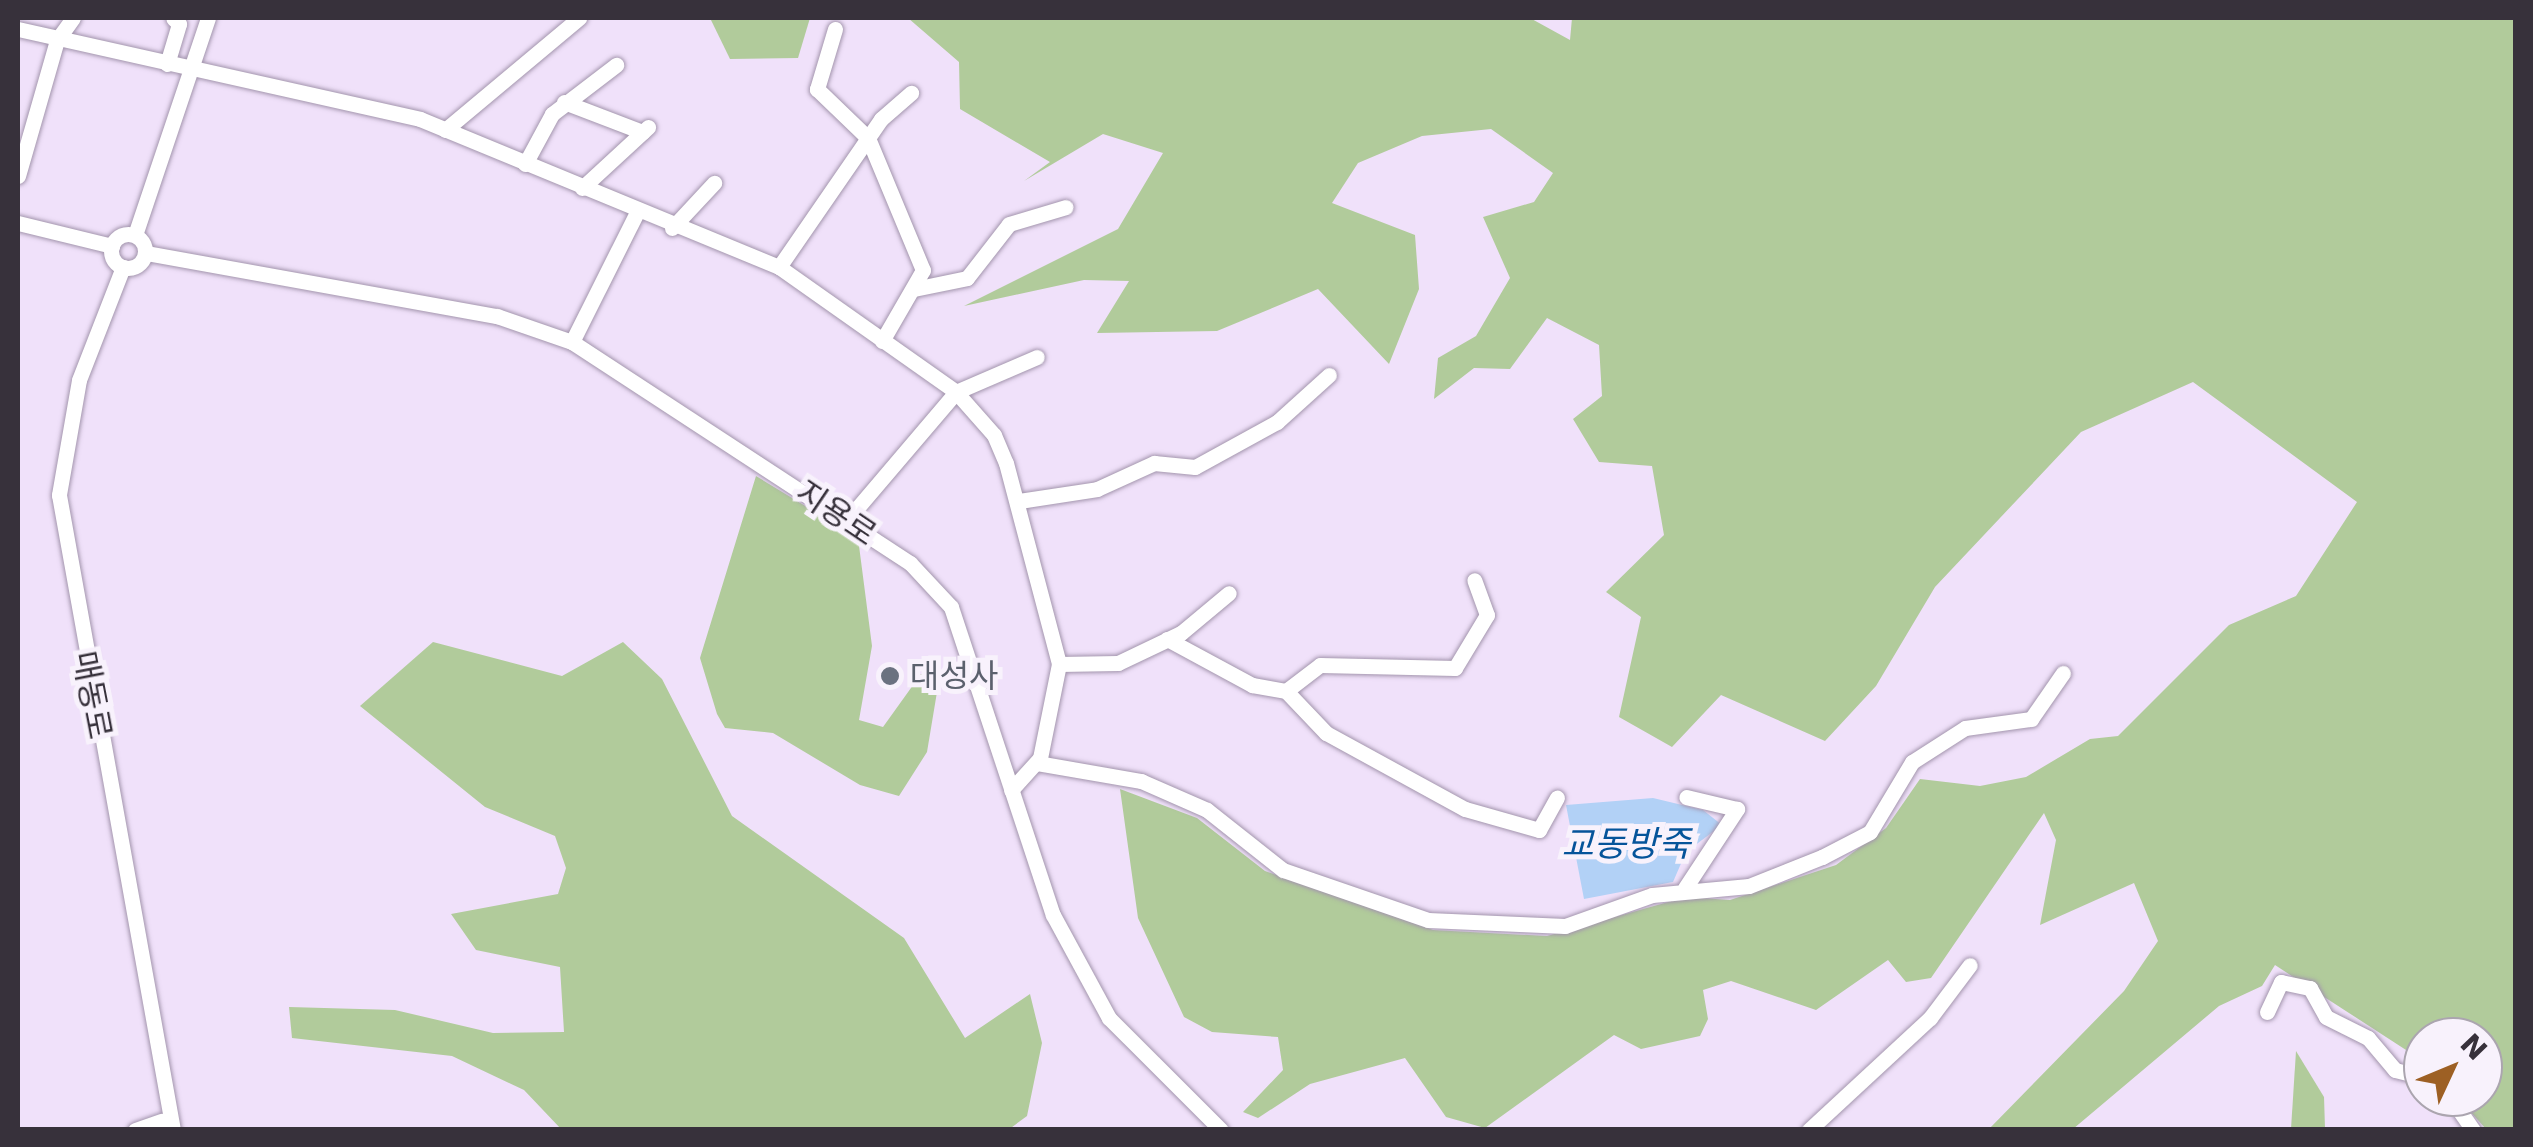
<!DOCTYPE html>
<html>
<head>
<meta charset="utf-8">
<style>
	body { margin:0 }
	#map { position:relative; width:2533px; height:1147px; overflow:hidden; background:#f0e1fa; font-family:"DejaVu Sans","Noto Sans KR",sans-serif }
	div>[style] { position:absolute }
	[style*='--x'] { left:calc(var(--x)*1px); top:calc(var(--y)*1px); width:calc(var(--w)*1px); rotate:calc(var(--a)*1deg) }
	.green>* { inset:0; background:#b1cb9b }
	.water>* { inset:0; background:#b2d1f6 }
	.roads { filter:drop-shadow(0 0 2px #a395ad) drop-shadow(0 0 2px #a395ad) }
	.minor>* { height:15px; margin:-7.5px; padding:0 7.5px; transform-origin:7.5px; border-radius:7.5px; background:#fff }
	.minor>.ring { margin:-7.5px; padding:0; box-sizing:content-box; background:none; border:15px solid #fff; border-radius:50% }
	.dots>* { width:28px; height:28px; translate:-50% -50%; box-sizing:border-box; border:5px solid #f8f2fc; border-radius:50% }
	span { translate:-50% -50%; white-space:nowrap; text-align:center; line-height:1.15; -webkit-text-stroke:10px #f8f2fc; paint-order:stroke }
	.street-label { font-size:32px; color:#37313b }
	.worship-label { font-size:32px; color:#5b616d }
	.left { translate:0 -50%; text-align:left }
	.water-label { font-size:35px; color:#05549a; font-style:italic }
	.frame { position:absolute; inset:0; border:20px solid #37313b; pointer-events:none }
	.north { position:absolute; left:2403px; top:1017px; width:100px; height:100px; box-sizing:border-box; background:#f8f2fc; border:2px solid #aba5af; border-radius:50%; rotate:46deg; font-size:28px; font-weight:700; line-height:40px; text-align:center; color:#37313b }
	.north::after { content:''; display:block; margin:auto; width:35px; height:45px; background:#9d6024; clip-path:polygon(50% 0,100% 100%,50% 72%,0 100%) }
</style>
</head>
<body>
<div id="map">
	<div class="green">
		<div style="clip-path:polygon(710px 18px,810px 18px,798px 58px,730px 59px)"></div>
		<div style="clip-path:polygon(908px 18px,1530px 18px,1570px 40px,1572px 18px,2515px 18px,2515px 1129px,2486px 1129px,2457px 1097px,2483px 1097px,2483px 1037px,2423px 1037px,2423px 1061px,2275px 965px,2262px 986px,2219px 1006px,2073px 1129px,1989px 1129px,2124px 991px,2158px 941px,2134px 883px,2040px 925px,2056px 840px,2044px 813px,1931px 978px,1906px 982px,1888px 960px,1816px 1010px,1731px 981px,1703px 990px,1708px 1019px,1700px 1036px,1641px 1049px,1614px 1035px,1485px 1128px,1446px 1117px,1405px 1058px,1310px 1084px,1258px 1118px,1243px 1112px,1283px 1070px,1278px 1037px,1212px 1032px,1184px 1017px,1138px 918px,1120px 789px,1197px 818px,1265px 871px,1433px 930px,1547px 936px,1686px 897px,1730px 900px,1836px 865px,1886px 828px,1920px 779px,1980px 786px,2026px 777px,2090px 739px,2118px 736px,2229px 625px,2296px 596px,2357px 502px,2193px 382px,2081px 432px,1935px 587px,1876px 686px,1825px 741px,1721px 695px,1672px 747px,1619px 717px,1641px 617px,1606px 592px,1664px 535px,1652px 466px,1599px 462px,1573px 419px,1602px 396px,1599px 345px,1547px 318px,1510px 369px,1474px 368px,1434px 399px,1438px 358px,1476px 336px,1510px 278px,1483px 217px,1534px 202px,1553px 173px,1491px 129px,1422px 136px,1358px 163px,1332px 203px,1415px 235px,1419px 289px,1389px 364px,1318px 289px,1217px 331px,1097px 333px,1129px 281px,1084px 280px,964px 306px,1118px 229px,1163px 153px,1103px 134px,1024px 181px,1050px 162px,960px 109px,959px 62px)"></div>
		<div style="clip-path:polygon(756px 476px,858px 538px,872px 646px,859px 720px,883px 727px,921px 674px,937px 692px,927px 752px,899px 796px,860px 785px,773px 733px,725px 728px,717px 714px,700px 658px)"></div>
		<div style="clip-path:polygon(433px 642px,562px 676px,623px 642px,662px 679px,732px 816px,904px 938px,965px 1038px,1030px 994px,1042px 1043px,1027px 1116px,1008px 1130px,561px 1129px,524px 1090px,452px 1056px,292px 1038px,289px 1007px,395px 1010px,493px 1033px,564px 1032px,560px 967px,476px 950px,451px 914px,558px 894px,566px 868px,555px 836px,485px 807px,360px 706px)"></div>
		<div style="clip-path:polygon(2296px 1051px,2324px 1097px,2325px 1129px,2291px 1129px)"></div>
	</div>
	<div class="water">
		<div style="clip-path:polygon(1653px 798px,1703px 810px,1722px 825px,1686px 852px,1673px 882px,1584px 899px,1566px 805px)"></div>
	</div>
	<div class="roads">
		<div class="minor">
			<div style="--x:18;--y:29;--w:412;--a:12.6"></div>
			<div style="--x:420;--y:119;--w:388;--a:22.4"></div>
			<div style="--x:779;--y:267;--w:217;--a:35.2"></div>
			<div style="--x:956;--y:392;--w:57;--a:48.5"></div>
			<div style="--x:994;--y:435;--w:30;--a:67"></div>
			<div style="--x:1006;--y:463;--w:208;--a:75.2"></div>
			<div style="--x:1059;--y:664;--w:96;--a:101.4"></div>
			<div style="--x:1040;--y:758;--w:43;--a:132.2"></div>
			<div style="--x:835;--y:29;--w:63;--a:106.7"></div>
			<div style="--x:817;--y:89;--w:71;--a:43.9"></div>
			<div style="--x:868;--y:138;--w:143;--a:67.4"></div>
			<div style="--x:923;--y:270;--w:82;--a:120"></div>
			<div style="--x:167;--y:64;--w:42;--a:-73.3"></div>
			<div style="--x:179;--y:24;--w:8;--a:-135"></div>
			<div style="--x:564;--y:102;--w:84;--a:21"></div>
			<div style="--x:445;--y:130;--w:175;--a:-39.9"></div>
			<div style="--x:525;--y:164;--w:57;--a:-61.6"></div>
			<div style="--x:552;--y:114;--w:81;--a:-37.4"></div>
			<div style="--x:18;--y:176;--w:141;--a:-74"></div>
			<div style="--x:57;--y:40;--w:27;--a:-54"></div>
			<div style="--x:582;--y:188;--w:90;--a:-42.7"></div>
			<div style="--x:18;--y:223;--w:97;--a:13.7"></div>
			<div style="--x:672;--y:228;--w:62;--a:-47"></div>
			<div class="ring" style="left:111px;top:234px;width:19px;height:19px"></div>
			<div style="--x:135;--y:235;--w:229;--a:-71.4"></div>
			<div style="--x:146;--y:253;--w:357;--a:10.2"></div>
			<div style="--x:497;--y:316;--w:79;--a:19.1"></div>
			<div style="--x:572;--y:342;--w:404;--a:33.2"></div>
			<div style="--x:910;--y:563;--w:60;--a:47"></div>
			<div style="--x:951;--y:607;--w:324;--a:71.7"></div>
			<div style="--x:1053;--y:915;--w:117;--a:61.5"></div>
			<div style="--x:1109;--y:1018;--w:158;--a:45"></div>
			<div style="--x:123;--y:267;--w:121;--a:111.3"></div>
			<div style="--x:79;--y:380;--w:117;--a:99.9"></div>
			<div style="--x:59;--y:495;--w:645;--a:79.82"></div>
			<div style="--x:779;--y:267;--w:180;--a:-55.4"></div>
			<div style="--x:881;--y:119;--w:40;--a:-41"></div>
			<div style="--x:914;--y:289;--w:54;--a:-11.7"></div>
			<div style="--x:967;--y:278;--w:68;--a:-52.1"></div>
			<div style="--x:1009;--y:224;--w:59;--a:-16.6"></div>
			<div style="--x:572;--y:342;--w:145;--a:-63.4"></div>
			<div style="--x:1019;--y:501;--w:79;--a:-8.7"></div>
			<div style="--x:1097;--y:489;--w:63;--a:-24.5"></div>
			<div style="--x:1154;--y:463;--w:41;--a:5.6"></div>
			<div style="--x:1195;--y:467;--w:94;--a:-28.8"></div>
			<div style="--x:1277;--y:422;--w:70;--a:-42.1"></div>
			<div style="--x:847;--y:520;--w:168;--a:-49.6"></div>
			<div style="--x:956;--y:392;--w:88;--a:-23.4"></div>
			<div style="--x:1167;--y:639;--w:97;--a:28.4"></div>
			<div style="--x:1252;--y:685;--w:35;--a:10"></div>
			<div style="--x:1286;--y:691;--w:58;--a:46.4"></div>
			<div style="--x:1326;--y:733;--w:158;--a:28.7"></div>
			<div style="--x:1465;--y:809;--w:77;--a:15.8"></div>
			<div style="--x:1539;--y:830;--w:37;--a:-61"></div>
			<div style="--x:1059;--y:664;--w:59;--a:-1"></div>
			<div style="--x:1118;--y:663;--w:70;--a:-25.5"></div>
			<div style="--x:1181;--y:633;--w:62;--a:-39.8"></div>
			<div style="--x:1286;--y:691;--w:43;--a:-37.4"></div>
			<div style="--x:1320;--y:665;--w:135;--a:1.3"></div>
			<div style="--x:1455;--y:668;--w:62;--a:-58.9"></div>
			<div style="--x:1487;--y:615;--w:37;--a:-110"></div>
			<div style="--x:1037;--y:763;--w:106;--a:9.8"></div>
			<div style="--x:1141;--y:781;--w:72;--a:23.7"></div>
			<div style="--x:1207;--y:810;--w:97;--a:38.3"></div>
			<div style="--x:1283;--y:870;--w:153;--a:19"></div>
			<div style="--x:1428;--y:920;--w:137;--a:2.5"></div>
			<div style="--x:1565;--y:926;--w:92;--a:-19.6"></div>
			<div style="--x:1652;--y:895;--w:97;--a:-5.3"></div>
			<div style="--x:1749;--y:886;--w:79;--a:-21.7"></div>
			<div style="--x:1822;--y:857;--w:54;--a:-27.5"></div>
			<div style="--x:1870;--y:832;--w:82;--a:-59"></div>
			<div style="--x:1912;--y:762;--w:63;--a:-32.7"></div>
			<div style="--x:1965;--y:728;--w:67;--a:-7.8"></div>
			<div style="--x:2031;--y:719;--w:56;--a:-55.2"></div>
			<div style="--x:1685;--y:888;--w:95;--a:-56.6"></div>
			<div style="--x:1737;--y:809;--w:52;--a:-166.8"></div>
			<div style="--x:2267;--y:1012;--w:33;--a:-65"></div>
			<div style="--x:2281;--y:982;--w:30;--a:12"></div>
			<div style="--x:2310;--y:988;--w:33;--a:61"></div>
			<div style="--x:2326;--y:1017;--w:47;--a:26.6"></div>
			<div style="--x:2368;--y:1038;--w:42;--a:49.8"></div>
			<div style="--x:2395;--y:1070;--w:29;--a:14"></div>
			<div style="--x:2450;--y:1097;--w:40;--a:55.1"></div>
			<div style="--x:135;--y:1130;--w:28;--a:-19"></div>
			<div style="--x:1809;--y:1130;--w:165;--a:-42.8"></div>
			<div style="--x:1930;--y:1018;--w:66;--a:-53"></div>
		</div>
	</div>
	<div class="dots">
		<div style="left:890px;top:676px;background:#6b7280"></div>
	</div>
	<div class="street-label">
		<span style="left:836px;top:513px;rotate:34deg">지용로</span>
		<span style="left:92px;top:695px;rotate:79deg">매동로</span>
	</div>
	<div class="worship-label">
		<span class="left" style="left:910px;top:676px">대성사</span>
	</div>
	<div class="water-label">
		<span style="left:1626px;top:844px">교동방죽</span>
	</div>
	<div class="frame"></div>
	<div class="north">N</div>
</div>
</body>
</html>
